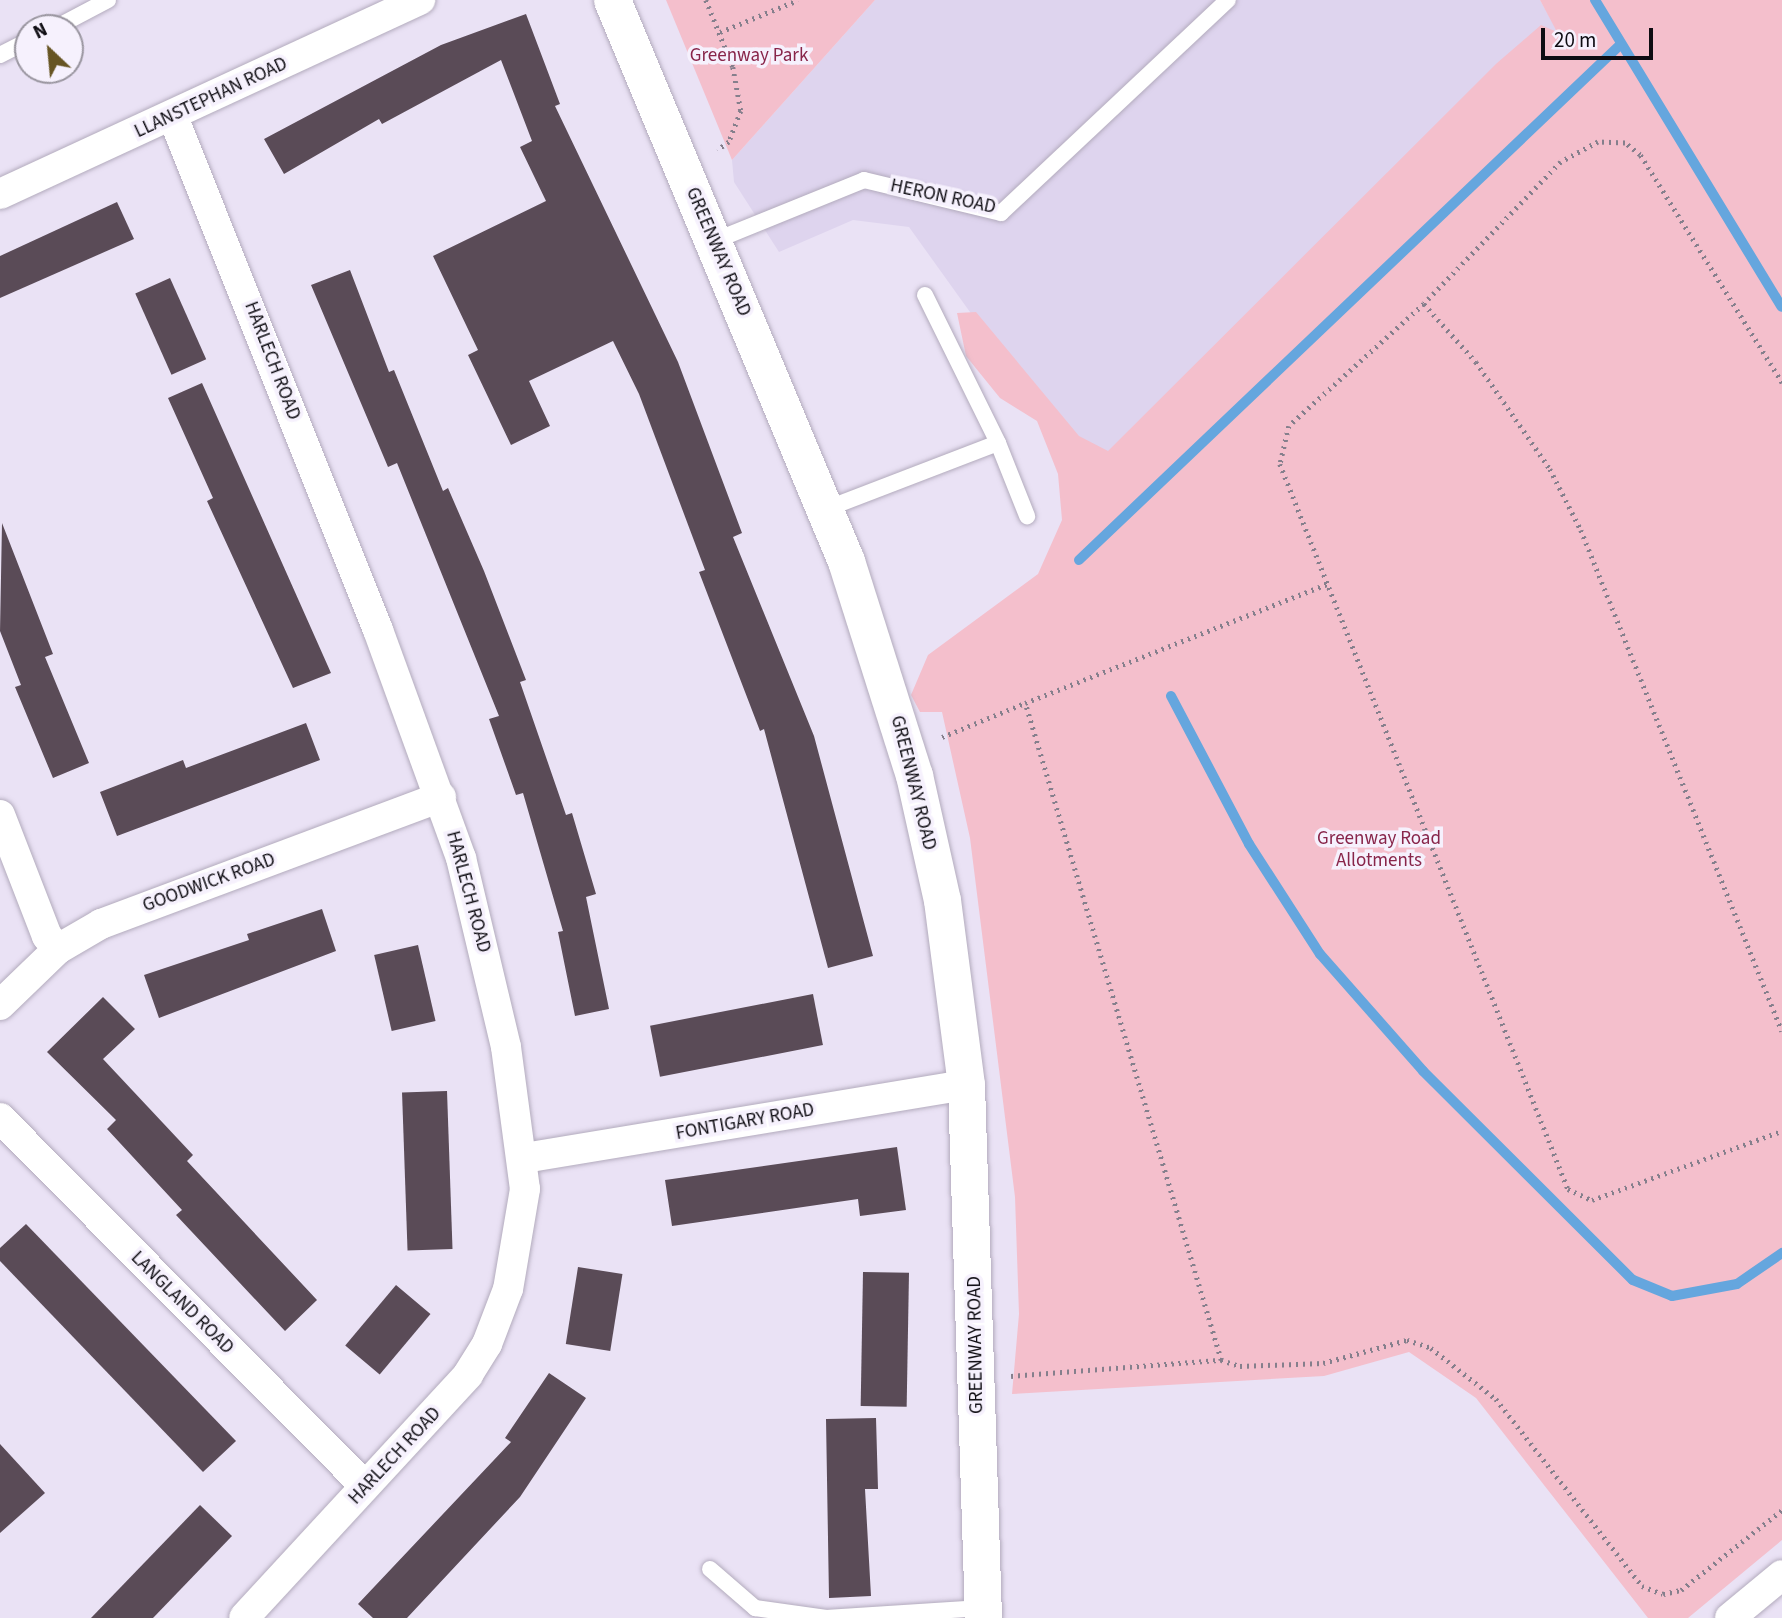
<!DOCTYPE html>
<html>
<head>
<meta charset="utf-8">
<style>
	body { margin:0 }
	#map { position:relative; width:1782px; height:1618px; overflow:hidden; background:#eae2f5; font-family:"Source Sans 3",sans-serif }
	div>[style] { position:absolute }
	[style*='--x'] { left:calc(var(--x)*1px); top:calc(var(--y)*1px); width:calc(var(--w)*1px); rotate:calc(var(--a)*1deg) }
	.built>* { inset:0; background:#ded4ee }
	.green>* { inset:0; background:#f4bfcc }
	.stream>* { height:10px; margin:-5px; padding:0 5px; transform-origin:5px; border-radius:5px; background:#65a6de }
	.building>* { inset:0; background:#5a4b57; transform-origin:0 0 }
	.path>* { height:4.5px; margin-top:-2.25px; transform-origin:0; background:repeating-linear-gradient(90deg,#857f8c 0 2px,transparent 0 7px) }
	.roads { filter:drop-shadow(0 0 2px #b3abbd) drop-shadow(0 0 2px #b3abbd) }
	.service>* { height:16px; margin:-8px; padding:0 8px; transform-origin:8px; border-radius:8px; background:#fff }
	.minor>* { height:30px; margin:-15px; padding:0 15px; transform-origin:15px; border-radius:15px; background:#fff }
	.tertiary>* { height:37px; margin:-18.5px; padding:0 18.5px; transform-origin:18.5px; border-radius:18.5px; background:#fff }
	span { translate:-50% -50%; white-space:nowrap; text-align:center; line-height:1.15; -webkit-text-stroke:7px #f6f1fd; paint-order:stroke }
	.park-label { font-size:19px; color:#88254a }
	.street-label { font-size:19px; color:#0e0c12 }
	.north { position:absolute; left:14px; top:14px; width:70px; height:70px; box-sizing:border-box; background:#f6f1fd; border:2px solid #99959f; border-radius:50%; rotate:334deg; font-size:19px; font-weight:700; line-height:28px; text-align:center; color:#0e0c12 }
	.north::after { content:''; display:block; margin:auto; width:24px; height:32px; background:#675523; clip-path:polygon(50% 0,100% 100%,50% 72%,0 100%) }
	.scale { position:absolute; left:1541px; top:28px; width:112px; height:32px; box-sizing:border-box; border:4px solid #0e0c12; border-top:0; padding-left:9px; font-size:21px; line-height:24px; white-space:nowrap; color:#0e0c12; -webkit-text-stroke:5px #f6f1fd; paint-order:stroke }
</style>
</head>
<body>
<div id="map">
	<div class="built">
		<div style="clip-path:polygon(875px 0,1540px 0,1564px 43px,1094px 485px,909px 227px,853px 220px,779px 252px,734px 182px,732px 160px)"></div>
	</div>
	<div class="green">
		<div style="clip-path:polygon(666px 0,875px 0,732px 160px)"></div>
		<div style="clip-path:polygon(1540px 0,1782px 0,1782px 1540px,1688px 1618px,1648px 1618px,1476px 1398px,1409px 1352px,1324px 1376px,1012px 1394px,1019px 1314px,1015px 1197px,970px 838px,942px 712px,920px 712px,911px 695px,928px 655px,1038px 574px,1062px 520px,1058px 474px,1037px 421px,1000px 398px,966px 356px,957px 313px,976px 312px,1079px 436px,1108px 451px,1497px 63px,1541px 25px,1557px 32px)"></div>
	</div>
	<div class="stream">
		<div style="--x:1595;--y:0;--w:359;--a:58.7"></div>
		<div style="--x:1079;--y:560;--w:746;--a:-43.59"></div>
		<div style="--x:1171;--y:696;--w:167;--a:62.2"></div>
		<div style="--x:1249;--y:844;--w:131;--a:57.2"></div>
		<div style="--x:1320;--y:954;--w:156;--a:48.6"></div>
		<div style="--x:1423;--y:1071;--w:296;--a:44.9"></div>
		<div style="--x:1633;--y:1280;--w:42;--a:22.3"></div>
		<div style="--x:1672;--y:1296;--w:66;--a:-10.5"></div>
		<div style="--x:1737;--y:1284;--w:55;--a:-34.6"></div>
	</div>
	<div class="building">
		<div style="clip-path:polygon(526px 14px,560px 104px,555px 106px,678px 362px,742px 533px,733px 537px,814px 736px,873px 956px,828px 968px,764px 729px,760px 731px,699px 572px,705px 570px,639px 394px,613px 341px,529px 381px,550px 426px,511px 445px,468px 355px,478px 350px,433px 256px,546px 201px,520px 147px,532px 141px,501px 60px,382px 124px,379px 119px,284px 174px,264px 139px,441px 45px)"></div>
		<div style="clip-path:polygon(117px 202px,134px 239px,0 298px,0 256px)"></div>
		<div style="clip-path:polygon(350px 270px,389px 372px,394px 370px,443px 491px,448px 488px,484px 571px,526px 680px,520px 682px,566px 815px,572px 813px,596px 894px,586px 897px,609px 1009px,575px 1016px,558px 932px,563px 931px,523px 793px,516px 795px,489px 719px,499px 716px,397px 463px,388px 467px,311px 285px)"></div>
		<div style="left:170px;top:278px;width:89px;height:38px;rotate:66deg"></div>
		<div style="clip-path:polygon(202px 383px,331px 673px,293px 688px,207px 501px,213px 498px,168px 398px)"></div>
		<div style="clip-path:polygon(2px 523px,53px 654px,45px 657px,89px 763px,53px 778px,15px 687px,21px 685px,0 631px)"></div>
		<div style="clip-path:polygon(306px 723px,320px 760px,117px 836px,100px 792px,183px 760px,186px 768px)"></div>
		<div style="clip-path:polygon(322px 909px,336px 951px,159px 1018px,144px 975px,249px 940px,247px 934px)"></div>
		<div style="left:418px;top:945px;width:78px;height:45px;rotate:77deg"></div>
		<div style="left:813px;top:994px;width:52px;height:166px;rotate:79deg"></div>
		<div style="clip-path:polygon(103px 997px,135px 1029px,103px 1059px,193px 1155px,187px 1161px,317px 1300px,285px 1331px,176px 1215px,182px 1210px,107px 1129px,116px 1120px,47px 1052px)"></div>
		<div style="left:447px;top:1091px;width:158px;height:45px;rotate:88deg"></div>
		<div style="clip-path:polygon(897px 1147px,906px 1210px,860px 1216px,858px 1199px,672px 1226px,665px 1180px)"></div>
		<div style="clip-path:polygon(26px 1224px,236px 1441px,203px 1472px,0 1261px,0 1248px)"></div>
		<div style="left:578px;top:1267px;width:45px;height:78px;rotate:9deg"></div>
		<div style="left:863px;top:1272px;width:46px;height:134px;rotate:1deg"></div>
		<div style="left:396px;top:1285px;width:45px;height:79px;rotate:40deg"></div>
		<div style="clip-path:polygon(549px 1373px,586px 1398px,520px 1497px,407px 1618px,373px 1618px,358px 1604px,511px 1442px,505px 1438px)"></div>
		<div style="clip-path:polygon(876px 1418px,878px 1489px,865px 1489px,871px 1596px,829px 1598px,826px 1419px)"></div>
		<div style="clip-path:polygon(0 1444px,45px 1493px,0 1533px)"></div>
		<div style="clip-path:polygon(200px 1505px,232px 1536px,153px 1618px,91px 1618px)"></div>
	</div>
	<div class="path">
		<div style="--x:706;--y:0;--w:72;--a:68.1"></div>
		<div style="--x:733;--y:67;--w:45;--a:79.7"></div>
		<div style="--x:741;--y:111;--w:33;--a:111"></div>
		<div style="--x:729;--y:142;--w:14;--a:144"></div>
		<div style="--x:720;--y:32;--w:84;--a:-22.3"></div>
		<div style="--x:1424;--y:304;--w:78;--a:48.1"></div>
		<div style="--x:1476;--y:362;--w:130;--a:55.3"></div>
		<div style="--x:1550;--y:469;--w:68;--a:63.1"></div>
		<div style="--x:1581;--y:530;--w:540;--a:68.14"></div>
		<div style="--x:1782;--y:383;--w:269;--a:-121.9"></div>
		<div style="--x:1640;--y:155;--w:19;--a:-141"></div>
		<div style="--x:1625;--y:143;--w:27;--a:-178"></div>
		<div style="--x:1598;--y:142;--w:42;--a:151.6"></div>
		<div style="--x:1561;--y:162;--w:197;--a:134"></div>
		<div style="--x:1424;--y:304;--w:182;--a:137.9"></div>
		<div style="--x:1289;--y:426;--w:39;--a:103"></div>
		<div style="--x:1280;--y:464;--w:780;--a:68.33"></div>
		<div style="--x:1568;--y:1189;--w:26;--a:25"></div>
		<div style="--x:1592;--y:1200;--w:202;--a:-20"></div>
		<div style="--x:942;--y:737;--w:90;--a:-22.3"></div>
		<div style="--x:1221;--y:1360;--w:20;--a:18"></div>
		<div style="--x:1240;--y:1366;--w:83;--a:-2.1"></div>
		<div style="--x:1323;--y:1363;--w:87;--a:-15.3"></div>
		<div style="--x:1407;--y:1340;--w:25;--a:18"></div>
		<div style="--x:1431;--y:1348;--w:83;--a:38.1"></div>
		<div style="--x:1496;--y:1399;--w:237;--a:52"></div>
		<div style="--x:1642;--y:1586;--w:22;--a:21"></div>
		<div style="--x:1663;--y:1594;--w:18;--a:-13"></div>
		<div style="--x:1681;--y:1590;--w:129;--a:-38.4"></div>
		<div style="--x:1011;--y:1376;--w:211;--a:-4.4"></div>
		<div style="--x:1221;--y:1360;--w:686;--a:-106.61"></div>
		<div style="--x:1025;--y:703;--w:325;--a:-21.5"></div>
	</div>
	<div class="roads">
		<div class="service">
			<div style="--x:55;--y:28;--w:60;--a:-27.8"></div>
			<div style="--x:0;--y:55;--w:31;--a:-27"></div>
			<div style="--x:714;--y:241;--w:162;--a:-22.1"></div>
			<div style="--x:864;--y:180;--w:141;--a:13.5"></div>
			<div style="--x:1001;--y:213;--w:311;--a:-43.2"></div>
			<div style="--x:925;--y:295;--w:165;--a:63.7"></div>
			<div style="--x:998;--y:443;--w:79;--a:68.3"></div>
			<div style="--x:826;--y:509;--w:184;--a:-21"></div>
			<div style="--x:710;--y:1569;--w:60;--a:40.9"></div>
			<div style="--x:755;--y:1608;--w:72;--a:8"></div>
			<div style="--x:826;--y:1618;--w:156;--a:-3.7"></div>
		</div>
		<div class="minor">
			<div style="--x:173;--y:117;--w:552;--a:68.22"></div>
			<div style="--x:378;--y:630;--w:243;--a:70"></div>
			<div style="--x:461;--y:858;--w:194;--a:76.6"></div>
			<div style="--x:506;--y:1047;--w:143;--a:82.4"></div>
			<div style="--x:525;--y:1189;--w:101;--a:99.6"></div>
			<div style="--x:508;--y:1289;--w:59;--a:110.9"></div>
			<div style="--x:487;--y:1344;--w:36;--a:122"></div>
			<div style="--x:468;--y:1375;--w:330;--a:132.7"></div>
			<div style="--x:0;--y:194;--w:463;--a:-24.8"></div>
			<div style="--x:0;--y:815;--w:130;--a:68.8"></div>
			<div style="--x:47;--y:936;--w:17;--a:50"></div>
			<div style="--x:0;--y:1005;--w:81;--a:-44"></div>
			<div style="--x:58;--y:949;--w:50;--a:-30.2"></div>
			<div style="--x:101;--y:924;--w:363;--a:-20.5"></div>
			<div style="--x:0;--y:1118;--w:518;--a:45.23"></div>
			<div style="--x:524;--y:1158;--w:448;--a:-9.4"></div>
			<div style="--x:1730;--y:1618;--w:67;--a:-39.6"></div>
		</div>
		<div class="tertiary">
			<div style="--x:612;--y:0;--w:608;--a:67.36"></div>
			<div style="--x:846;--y:561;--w:225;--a:72.4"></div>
			<div style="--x:914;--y:775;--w:128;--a:77.4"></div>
			<div style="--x:942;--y:900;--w:187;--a:82.6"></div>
			<div style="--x:966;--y:1085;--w:533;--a:88.17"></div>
		</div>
	</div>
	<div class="park-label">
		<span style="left:749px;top:56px">Greenway Park</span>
		<span style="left:1379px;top:850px">Greenway Road<br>Allotments</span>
	</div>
	<div class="street-label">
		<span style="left:211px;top:98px;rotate:-25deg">LLANSTEPHAN ROAD</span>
		<span style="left:943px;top:197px;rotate:12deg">HERON ROAD</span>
		<span style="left:718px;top:252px;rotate:67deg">GREENWAY ROAD</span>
		<span style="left:272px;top:361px;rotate:69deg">HARLECH ROAD</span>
		<span style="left:913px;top:783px;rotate:76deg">GREENWAY ROAD</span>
		<span style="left:209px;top:883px;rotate:-20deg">GOODWICK ROAD</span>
		<span style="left:468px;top:892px;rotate:75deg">HARLECH ROAD</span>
		<span style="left:745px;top:1122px;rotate:-10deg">FONTIGARY ROAD</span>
		<span style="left:182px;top:1303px;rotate:45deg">LANGLAND ROAD</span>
		<span style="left:976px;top:1345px;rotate:-91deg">GREENWAY ROAD</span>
		<span style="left:395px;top:1456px;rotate:-47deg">HARLECH ROAD</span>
	</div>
	<div class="north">N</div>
	<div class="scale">20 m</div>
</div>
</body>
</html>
